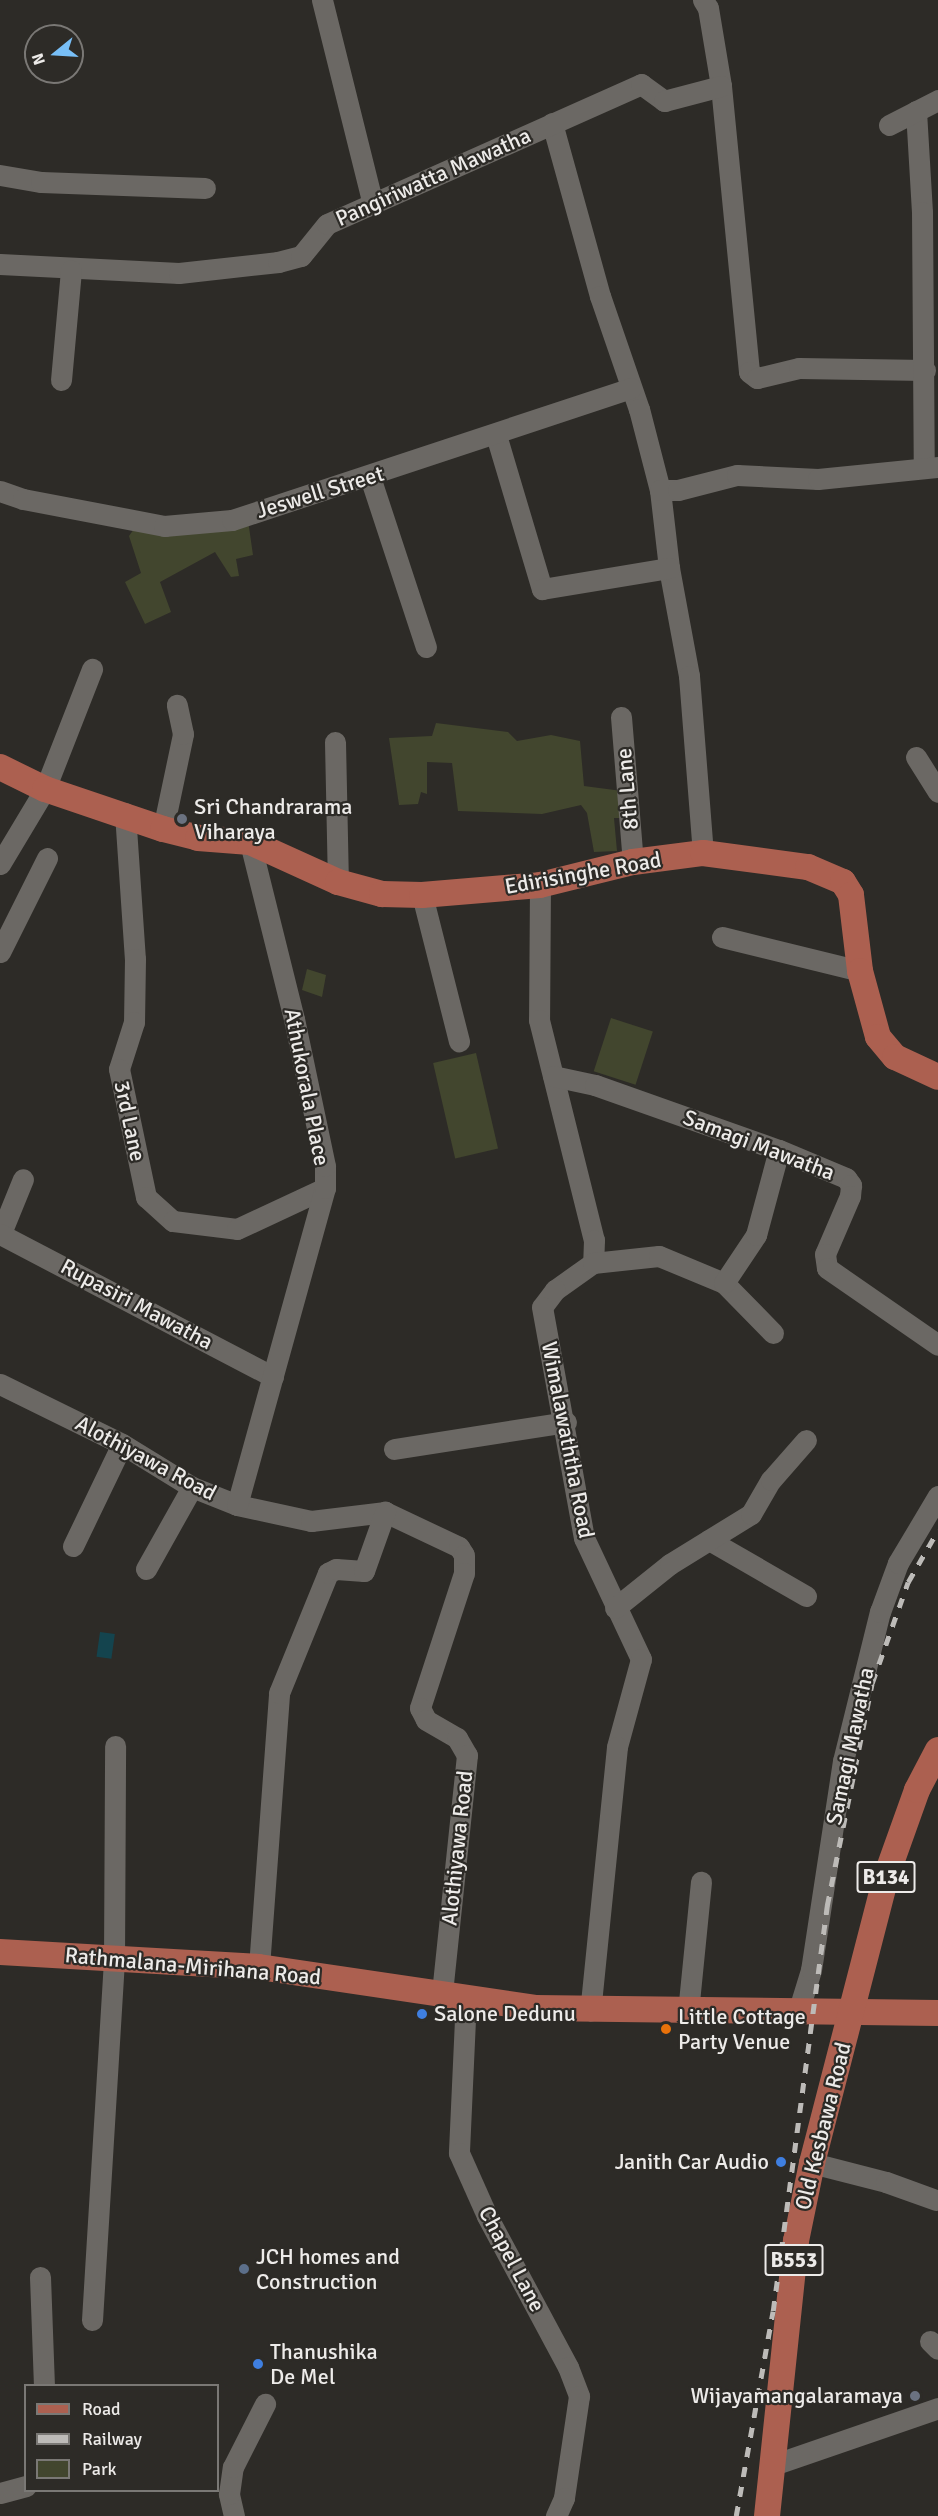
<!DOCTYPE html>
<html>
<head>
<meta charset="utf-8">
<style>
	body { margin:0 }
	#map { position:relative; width:938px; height:2516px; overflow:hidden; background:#2d2b27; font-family:Signika,sans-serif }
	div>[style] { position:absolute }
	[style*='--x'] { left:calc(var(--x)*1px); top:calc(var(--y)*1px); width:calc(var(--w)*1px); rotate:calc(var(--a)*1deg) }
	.green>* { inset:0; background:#42462e; transform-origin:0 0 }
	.water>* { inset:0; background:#14444e; transform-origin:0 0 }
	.minor>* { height:21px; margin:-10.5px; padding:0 10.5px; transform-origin:10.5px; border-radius:10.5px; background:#6b6864 }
	.major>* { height:26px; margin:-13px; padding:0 13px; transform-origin:13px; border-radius:13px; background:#ac6050 }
	.rail>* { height:4.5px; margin-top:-2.25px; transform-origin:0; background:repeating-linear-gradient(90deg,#bdbbb8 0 10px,transparent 0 20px) }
	.dots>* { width:16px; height:16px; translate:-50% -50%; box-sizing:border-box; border:3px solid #2d2b27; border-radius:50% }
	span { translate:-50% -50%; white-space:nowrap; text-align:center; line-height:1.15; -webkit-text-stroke:4.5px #2d2b27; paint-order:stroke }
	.shield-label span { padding:2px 4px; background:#2d2b27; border:2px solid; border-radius:4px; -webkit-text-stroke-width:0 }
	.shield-label { font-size:21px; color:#edebe9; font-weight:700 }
	.street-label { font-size:22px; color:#edebe9 }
	.poi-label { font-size:22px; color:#edebe9 }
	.left { translate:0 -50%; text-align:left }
	.right { translate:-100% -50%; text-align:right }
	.legend { position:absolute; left:24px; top:2384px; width:195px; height:108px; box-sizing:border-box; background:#2d2b27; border:2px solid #7a7875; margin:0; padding:8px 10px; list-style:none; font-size:18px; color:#edebe9 }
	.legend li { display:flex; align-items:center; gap:12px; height:30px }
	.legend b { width:30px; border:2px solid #7a7875 }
	.north { position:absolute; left:24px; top:24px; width:60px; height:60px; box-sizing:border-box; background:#2d2b27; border:2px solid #7a7875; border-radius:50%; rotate:252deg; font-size:16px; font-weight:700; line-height:24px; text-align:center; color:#edebe9 }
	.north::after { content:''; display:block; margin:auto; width:21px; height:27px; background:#78bff7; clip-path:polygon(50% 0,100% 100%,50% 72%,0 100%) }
</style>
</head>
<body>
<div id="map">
	<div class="green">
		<div style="clip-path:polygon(248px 520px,253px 555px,236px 559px,239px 576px,231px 577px,215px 552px,160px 582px,171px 612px,145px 624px,125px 582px,141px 573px,129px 536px,136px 526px)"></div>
		<div style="clip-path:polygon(436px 723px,508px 732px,517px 741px,551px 735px,580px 741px,584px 786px,622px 791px,623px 818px,614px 818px,617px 851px,594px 852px,587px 813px,581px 805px,542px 814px,458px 811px,452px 763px,427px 762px,427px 794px,421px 792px,418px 804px,399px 805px,389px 738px,432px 736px)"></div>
		<div style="clip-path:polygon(307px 969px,326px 975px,322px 997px,302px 990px)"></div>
		<div style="left:611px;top:1018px;width:44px;height:56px;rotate:18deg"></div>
		<div style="left:476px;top:1053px;width:98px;height:44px;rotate:77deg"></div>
	</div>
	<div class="water">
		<div style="left:100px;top:1632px;width:15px;height:25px;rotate:8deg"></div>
	</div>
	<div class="minor">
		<div style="--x:322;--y:0;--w:211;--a:76"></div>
		<div style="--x:703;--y:0;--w:9;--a:58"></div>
		<div style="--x:708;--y:8;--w:79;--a:80.5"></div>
		<div style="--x:721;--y:86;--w:287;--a:84.4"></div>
		<div style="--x:749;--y:372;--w:10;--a:37"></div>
		<div style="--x:757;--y:378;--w:43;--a:-13.4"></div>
		<div style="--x:799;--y:368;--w:126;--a:0.9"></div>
		<div style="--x:916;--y:111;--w:101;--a:86.6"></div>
		<div style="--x:922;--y:212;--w:255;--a:89.6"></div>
		<div style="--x:552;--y:123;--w:180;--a:74.5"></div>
		<div style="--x:600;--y:296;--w:120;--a:71"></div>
		<div style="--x:639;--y:409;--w:84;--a:75.5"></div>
		<div style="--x:660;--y:490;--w:79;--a:83.4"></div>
		<div style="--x:669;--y:568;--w:110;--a:79.5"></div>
		<div style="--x:689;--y:676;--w:178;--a:85.5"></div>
		<div style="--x:889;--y:125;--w:55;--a:-27"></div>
		<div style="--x:0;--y:175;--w:42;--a:9.7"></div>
		<div style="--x:41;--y:182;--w:164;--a:2.1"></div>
		<div style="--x:0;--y:264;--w:179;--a:2.9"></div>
		<div style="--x:179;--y:273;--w:100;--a:-6.3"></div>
		<div style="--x:278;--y:262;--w:24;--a:-15"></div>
		<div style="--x:301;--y:256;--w:41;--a:-50.9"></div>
		<div style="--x:327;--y:224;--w:344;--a:-24"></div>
		<div style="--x:641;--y:84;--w:29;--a:36"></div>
		<div style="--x:664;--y:101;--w:59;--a:-14.7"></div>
		<div style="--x:61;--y:380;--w:110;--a:-84.8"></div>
		<div style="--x:496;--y:435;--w:161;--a:73.4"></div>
		<div style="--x:542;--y:589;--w:129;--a:-9.4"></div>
		<div style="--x:370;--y:477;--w:179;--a:71.8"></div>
		<div style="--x:660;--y:490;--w:18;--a:0"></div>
		<div style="--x:678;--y:490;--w:61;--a:-14.3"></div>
		<div style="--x:737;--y:475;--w:81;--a:2.8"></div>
		<div style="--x:818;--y:479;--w:121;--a:-5.7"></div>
		<div style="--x:0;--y:491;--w:24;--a:19"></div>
		<div style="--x:23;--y:499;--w:144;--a:10.8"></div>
		<div style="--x:164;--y:526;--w:68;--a:-5"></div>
		<div style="--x:232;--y:520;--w:420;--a:-18.3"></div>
		<div style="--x:621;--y:717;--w:145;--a:85.3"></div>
		<div style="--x:335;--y:742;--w:140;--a:88.8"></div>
		<div style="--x:916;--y:757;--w:41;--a:57.8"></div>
		<div style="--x:125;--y:813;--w:146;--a:86.1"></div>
		<div style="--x:135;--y:959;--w:63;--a:90.9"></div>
		<div style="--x:134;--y:1022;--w:49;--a:107.7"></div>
		<div style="--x:119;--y:1069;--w:131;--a:78.1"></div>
		<div style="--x:146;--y:1197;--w:36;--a:42"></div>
		<div style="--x:173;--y:1221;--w:64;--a:7.1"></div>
		<div style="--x:237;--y:1229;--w:97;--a:-25"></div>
		<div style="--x:163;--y:829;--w:97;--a:-78.1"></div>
		<div style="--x:183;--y:734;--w:30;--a:-102"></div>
		<div style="--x:0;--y:864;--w:87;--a:-59"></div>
		<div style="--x:45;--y:789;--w:129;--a:-68.6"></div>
		<div style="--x:540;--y:885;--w:135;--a:90.4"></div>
		<div style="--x:539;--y:1020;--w:227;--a:76"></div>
		<div style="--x:594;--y:1240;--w:23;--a:92"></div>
		<div style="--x:593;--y:1263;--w:47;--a:144.6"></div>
		<div style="--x:555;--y:1290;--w:21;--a:127"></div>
		<div style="--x:542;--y:1307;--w:235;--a:79.7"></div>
		<div style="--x:584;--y:1538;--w:134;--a:64.8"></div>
		<div style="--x:641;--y:1659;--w:91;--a:105.3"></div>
		<div style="--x:617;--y:1747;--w:265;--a:95.8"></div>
		<div style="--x:422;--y:895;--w:151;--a:75.8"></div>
		<div style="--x:722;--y:937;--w:142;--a:13.8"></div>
		<div style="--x:0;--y:952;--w:105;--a:-63.4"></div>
		<div style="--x:553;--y:1076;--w:43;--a:12.1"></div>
		<div style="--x:595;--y:1085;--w:195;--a:19.5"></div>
		<div style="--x:779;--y:1150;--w:73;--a:22.7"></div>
		<div style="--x:846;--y:1178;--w:9;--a:54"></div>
		<div style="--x:851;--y:1185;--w:11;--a:95"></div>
		<div style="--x:850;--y:1196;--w:63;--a:113.3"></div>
		<div style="--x:825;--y:1254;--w:14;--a:82"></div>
		<div style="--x:827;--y:1268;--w:135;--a:34.7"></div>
		<div style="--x:1;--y:1233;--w:58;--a:-67.8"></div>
		<div style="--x:0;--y:1234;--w:308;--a:27.6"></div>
		<div style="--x:593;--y:1263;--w:66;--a:-6.1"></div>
		<div style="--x:659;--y:1256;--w:70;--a:22.6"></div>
		<div style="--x:724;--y:1283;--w:70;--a:45.6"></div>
		<div style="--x:724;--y:1283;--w:58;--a:-56.3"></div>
		<div style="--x:756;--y:1235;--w:88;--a:-74.9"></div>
		<div style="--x:0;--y:1384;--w:136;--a:26.2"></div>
		<div style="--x:122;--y:1444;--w:82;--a:31.6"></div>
		<div style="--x:192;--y:1487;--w:48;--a:21.8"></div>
		<div style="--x:237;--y:1505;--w:76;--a:12.2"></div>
		<div style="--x:311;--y:1521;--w:75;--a:-6.9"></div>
		<div style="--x:385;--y:1512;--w:82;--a:25.3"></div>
		<div style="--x:459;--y:1547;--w:9;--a:58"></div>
		<div style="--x:464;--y:1555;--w:18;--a:90"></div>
		<div style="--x:464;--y:1573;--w:142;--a:108.1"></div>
		<div style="--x:420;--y:1708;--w:13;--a:63"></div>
		<div style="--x:426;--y:1720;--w:36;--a:30"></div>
		<div style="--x:457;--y:1738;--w:20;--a:60"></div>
		<div style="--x:467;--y:1755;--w:239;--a:96"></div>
		<div style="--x:394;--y:1449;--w:174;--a:-8.9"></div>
		<div style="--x:237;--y:1505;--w:329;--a:-74.5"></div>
		<div style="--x:325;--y:1188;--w:22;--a:-90"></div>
		<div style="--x:325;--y:1166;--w:150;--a:-101.9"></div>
		<div style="--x:294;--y:1019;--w:182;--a:-104"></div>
		<div style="--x:709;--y:1540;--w:112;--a:30"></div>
		<div style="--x:73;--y:1546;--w:113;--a:-64.3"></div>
		<div style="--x:146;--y:1569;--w:94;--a:-60.7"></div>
		<div style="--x:615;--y:1608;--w:70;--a:-38.7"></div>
		<div style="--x:670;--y:1564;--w:95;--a:-31.7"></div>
		<div style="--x:751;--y:1514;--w:39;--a:-60"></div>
		<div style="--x:771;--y:1480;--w:53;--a:-48.8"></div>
		<div style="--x:259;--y:1967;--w:275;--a:-85.8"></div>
		<div style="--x:279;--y:1693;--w:130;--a:-67.8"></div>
		<div style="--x:328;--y:1573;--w:9;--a:-27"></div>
		<div style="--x:336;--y:1569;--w:28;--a:4"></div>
		<div style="--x:364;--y:1571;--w:63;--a:-70.4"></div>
		<div style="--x:466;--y:1997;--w:156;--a:92.6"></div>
		<div style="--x:459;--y:2153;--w:69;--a:66"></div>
		<div style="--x:487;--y:2216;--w:171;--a:61.8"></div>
		<div style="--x:568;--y:2367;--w:31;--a:69"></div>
		<div style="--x:579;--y:2396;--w:103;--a:98.4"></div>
		<div style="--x:564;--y:2498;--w:20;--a:114"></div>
		<div style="--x:799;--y:2009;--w:41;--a:-72.9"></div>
		<div style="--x:811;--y:1970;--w:211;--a:-81.3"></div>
		<div style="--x:843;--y:1761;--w:154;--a:-76.1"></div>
		<div style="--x:880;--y:1612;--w:52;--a:-69.8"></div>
		<div style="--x:898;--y:1563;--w:78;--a:-59.2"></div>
		<div style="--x:688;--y:2012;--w:131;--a:-84.3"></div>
		<div style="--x:812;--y:2163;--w:76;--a:14.4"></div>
		<div style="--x:886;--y:2182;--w:53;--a:19.8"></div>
		<div style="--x:40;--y:2277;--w:109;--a:87.9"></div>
		<div style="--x:92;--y:2320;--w:362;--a:-86.5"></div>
		<div style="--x:114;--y:1959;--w:213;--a:-89.7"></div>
		<div style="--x:930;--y:2341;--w:11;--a:45"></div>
		<div style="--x:770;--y:2466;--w:178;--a:-19"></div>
		<div style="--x:0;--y:2493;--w:27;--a:-15"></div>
		<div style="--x:234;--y:2516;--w:23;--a:-103"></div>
		<div style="--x:229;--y:2494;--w:27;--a:-82"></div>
		<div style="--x:233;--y:2467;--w:71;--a:-63.1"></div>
	</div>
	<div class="major">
		<div style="--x:0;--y:767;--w:50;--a:26.1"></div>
		<div style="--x:45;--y:789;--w:125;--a:18.7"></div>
		<div style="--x:163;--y:829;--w:36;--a:14"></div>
		<div style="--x:198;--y:838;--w:52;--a:4.4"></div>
		<div style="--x:250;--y:842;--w:97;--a:24.4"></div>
		<div style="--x:338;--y:882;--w:46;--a:15.3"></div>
		<div style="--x:382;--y:894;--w:40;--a:1.4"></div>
		<div style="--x:422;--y:895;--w:118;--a:-4.8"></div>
		<div style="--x:540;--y:885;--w:96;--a:-13.9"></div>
		<div style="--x:633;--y:862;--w:71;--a:-7.3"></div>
		<div style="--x:703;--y:853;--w:106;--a:7.6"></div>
		<div style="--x:808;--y:867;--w:38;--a:23"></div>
		<div style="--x:843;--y:882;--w:15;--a:58"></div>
		<div style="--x:851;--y:895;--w:77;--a:83.2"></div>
		<div style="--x:860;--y:971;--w:68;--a:74.7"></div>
		<div style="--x:878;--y:1037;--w:26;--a:50"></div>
		<div style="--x:895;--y:1057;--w:47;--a:24.9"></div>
		<div style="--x:0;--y:1952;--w:259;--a:3.3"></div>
		<div style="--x:259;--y:1967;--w:279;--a:8.4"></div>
		<div style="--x:535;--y:2008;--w:403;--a:0.7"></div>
		<div style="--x:767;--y:2516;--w:277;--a:-84"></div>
		<div style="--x:796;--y:2241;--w:80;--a:-78.4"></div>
		<div style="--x:812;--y:2163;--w:299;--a:-75.5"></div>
		<div style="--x:887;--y:1874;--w:89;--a:-70.3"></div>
		<div style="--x:917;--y:1790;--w:45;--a:-62.3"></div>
	</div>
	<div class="rail">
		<div style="--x:736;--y:2516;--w:208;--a:-79.8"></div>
		<div style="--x:773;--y:2311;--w:409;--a:-82.4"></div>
		<div style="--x:827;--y:1906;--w:227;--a:-78.6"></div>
		<div style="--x:872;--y:1683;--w:107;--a:-70.4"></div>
		<div style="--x:908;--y:1582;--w:60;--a:-60"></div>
	</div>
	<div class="dots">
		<div style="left:182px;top:819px;background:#6b7280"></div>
		<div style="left:422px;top:2014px;background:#3f7fe0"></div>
		<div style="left:666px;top:2029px;background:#e8710a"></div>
		<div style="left:781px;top:2162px;background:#3f7fe0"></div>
		<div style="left:244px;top:2269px;background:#5c6f8a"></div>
		<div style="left:258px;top:2364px;background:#3f7fe0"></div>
		<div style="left:915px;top:2396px;background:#6b7280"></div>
	</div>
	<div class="shield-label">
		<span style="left:886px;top:1877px">B134</span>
		<span style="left:794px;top:2260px">B553</span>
	</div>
	<div class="street-label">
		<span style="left:433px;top:177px;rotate:-24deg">Pangiriwatta Mawatha</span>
		<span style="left:320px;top:492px;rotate:-17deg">Jeswell Street</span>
		<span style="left:627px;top:789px;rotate:-95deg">8th Lane</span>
		<span style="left:583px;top:873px;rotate:-10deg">Edirisinghe Road</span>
		<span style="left:307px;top:1087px;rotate:79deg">Athukorala Place</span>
		<span style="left:130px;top:1121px;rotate:78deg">3rd Lane</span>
		<span style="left:759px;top:1145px;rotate:21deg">Samagi Mawatha</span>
		<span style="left:137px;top:1304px;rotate:28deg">Rupasiri Mawatha</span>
		<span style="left:568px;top:1440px;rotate:79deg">Wimalawaththa Road</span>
		<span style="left:146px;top:1458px;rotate:28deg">Alothiyawa Road</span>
		<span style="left:850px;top:1746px;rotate:-78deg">Samagi Mawatha</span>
		<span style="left:457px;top:1848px;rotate:-84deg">Alothiyawa Road</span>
		<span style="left:193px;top:1966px;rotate:5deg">Rathmalana-Mirihana Road</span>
		<span style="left:823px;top:2126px;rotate:-76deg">Old Kesbawa Road</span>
		<span style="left:512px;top:2259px;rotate:62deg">Chapel Lane</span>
	</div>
	<div class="poi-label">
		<span class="left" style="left:194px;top:819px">Sri Chandrarama<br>Viharaya</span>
		<span class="left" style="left:434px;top:2014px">Salone Dedunu</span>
		<span class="left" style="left:678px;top:2029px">Little Cottage<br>Party Venue</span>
		<span class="right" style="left:769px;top:2162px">Janith Car Audio</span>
		<span class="left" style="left:256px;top:2269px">JCH homes and<br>Construction</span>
		<span class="left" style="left:270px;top:2364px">Thanushika<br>De Mel</span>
		<span class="right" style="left:903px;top:2396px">Wijayamangalaramaya</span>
	</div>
	<ul class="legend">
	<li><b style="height:8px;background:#ac6050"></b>Road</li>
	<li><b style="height:8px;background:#bdbbb8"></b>Railway</li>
	<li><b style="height:16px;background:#42462e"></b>Park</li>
	</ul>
	<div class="north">N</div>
</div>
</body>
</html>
